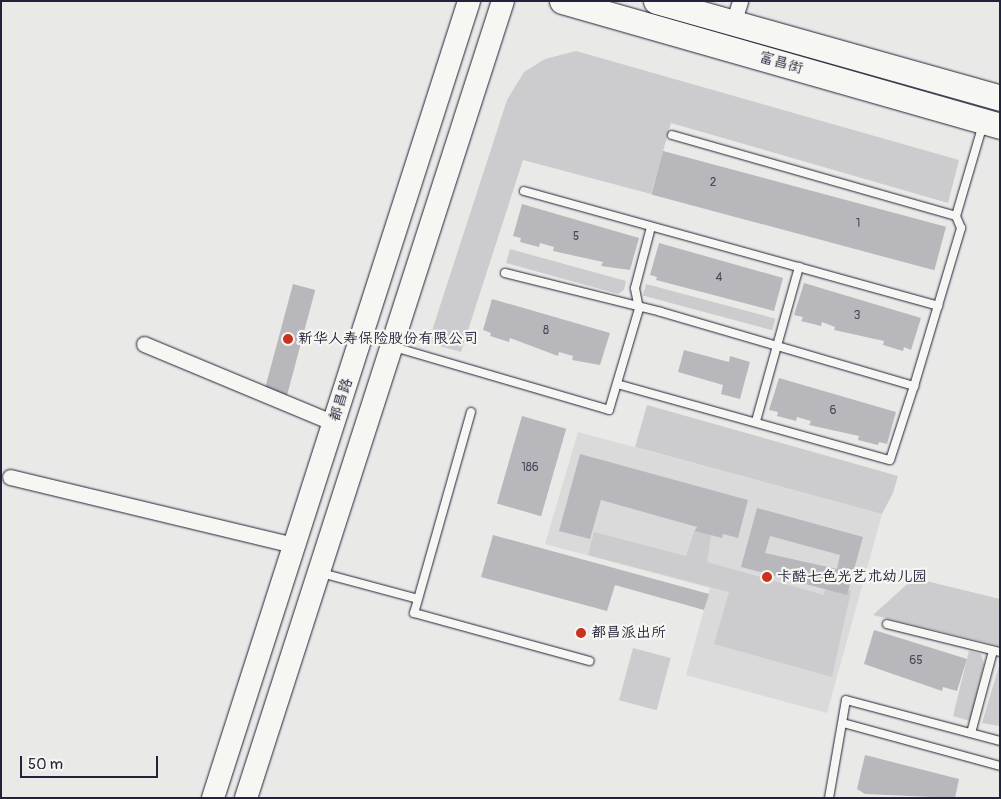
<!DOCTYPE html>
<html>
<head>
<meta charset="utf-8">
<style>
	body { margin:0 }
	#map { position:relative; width:1001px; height:799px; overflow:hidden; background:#e9e9e7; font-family:Pangolin,"LXGW WenKai TC",sans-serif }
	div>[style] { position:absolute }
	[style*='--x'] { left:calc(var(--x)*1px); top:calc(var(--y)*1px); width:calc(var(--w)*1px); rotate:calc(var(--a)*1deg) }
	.built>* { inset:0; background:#dadada }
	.green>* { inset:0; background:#ccccce; transform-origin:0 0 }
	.building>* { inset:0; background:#b8b8bc; transform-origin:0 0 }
	.roads { filter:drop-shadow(0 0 1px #22223b) drop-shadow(0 0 1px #22223b) }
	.service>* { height:8px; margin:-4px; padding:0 4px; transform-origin:4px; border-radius:4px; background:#f6f6f2 }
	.minor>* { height:15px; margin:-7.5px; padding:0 7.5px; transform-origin:7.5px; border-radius:7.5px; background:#f6f6f2 }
	.secondary>* { height:22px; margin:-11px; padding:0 11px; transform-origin:11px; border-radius:11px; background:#f6f6f2 }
	.primary>* { height:25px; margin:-12.5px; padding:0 12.5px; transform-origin:12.5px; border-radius:12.5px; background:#f6f6f2 }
	.dots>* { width:14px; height:14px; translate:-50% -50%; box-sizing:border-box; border:2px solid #f6f6f2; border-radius:50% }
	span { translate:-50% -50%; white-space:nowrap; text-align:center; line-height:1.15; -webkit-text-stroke:4.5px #f6f6f2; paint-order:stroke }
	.number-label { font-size:12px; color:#48485b }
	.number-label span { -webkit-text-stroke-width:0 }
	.street-label { font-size:15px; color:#22223b }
	.poi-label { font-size:15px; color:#22223b }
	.left { translate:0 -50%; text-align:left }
	.frame { position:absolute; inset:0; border:2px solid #22223b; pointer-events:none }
	.scale { position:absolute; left:20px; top:756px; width:138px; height:22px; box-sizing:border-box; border:2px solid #22223b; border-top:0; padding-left:6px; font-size:15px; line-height:18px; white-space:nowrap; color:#22223b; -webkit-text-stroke:4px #f6f6f2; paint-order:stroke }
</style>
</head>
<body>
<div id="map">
	<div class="built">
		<div style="clip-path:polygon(578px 432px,882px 514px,827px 713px,686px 675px,710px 588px,545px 544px)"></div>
	</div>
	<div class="green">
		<div style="clip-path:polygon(576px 51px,959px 160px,948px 203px,671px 123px,651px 194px,523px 160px,461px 352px,428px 343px,507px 100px,524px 72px,545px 59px)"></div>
		<div style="clip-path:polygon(510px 249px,626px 281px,624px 290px,618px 294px,506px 263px)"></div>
		<div style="left:646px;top:284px;width:134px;height:12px;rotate:15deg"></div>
		<div style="clip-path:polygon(647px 405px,898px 476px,893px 493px,882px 514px,635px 447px)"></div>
		<div style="clip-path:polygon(695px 529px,711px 535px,707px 562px,824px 595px,827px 583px,851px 591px,832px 677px,714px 644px,729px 592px,588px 555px,594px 532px,686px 556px)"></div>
		<div style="clip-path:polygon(914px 578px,1000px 599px,1000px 646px,873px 615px)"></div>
		<div style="left:633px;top:648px;width:39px;height:54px;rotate:15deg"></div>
		<div style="clip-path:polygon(969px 651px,981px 654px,984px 664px,970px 721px,953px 716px)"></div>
		<div style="clip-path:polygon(1000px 663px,1000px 723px,999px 726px,982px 723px)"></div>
	</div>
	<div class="building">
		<div style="left:663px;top:151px;width:293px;height:45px;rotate:15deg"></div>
		<div style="clip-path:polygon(522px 204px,639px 238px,630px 270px,601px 266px,603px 262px,553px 251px,554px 247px,540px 243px,539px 247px,520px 242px,521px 238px,513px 236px)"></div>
		<div style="clip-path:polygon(659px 243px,783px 278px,774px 311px,656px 280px,657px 277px,650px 275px)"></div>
		<div style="clip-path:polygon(804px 283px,921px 318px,911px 350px,904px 347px,903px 351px,883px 345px,884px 341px,834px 330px,835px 327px,822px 322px,821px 326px,801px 321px,803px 317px,794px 315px)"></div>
		<div style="left:293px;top:284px;width:23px;height:109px;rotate:15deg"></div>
		<div style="clip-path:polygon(492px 299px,610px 333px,600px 365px,572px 360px,573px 356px,559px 352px,558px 356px,510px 338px,509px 342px,490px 336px,491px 333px,483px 330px)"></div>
		<div style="clip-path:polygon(684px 350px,729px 362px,730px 356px,750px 362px,740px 399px,721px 394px,723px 385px,678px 372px)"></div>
		<div style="clip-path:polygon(779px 378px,896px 412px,887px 444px,879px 442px,878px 445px,858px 440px,859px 436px,809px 425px,811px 421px,797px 417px,796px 421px,777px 416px,778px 412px,769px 410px)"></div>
		<div style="left:522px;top:416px;width:46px;height:91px;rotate:16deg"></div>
		<div style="clip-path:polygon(580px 454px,748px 500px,738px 538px,723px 534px,722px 538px,695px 531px,697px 527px,601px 500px,590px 539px,559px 531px)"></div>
		<div style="clip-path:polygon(evenodd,757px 508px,863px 537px,847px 595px,741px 567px,757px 508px,770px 536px,840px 555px,837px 569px,765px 553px,770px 536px)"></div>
		<div style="clip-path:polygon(493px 535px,709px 594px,704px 610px,615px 585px,607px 611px,481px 577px)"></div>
		<div style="clip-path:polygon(874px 630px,967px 659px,957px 691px,943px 687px,942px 691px,864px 664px)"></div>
		<div style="clip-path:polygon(865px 755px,959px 779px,955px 798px,865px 794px,857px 789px)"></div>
	</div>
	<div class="roads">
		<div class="service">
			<div style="--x:672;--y:135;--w:295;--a:15.9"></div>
			<div style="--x:524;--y:191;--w:430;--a:15.5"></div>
			<div style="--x:505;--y:273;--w:161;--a:14"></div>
			<div style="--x:661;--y:312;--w:264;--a:16.3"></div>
			<div style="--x:914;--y:386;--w:165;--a:-73.4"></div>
			<div style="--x:961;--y:228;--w:13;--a:-113"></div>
			<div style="--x:956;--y:216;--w:96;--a:-73.6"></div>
			<div style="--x:394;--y:347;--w:224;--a:16.3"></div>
			<div style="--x:609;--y:410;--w:105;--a:-73.5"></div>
			<div style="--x:639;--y:309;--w:21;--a:-101"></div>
			<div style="--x:635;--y:288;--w:63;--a:-75.3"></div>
			<div style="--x:617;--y:384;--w:283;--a:15.6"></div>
			<div style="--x:890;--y:460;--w:78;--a:-72"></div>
			<div style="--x:471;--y:412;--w:209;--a:105.8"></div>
			<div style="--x:414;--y:613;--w:182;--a:15.3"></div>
			<div style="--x:756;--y:421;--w:160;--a:-74.4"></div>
			<div style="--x:321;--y:573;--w:100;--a:15"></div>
			<div style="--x:887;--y:624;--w:116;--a:13.9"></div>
			<div style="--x:843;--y:723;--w:163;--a:15.3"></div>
			<div style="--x:971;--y:733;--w:85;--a:-75"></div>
			<div style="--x:829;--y:798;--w:99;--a:-80.2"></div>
			<div style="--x:846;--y:700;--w:159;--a:14.9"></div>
		</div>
		<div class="minor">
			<div style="--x:733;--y:23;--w:23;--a:-72"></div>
			<div style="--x:144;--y:344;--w:206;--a:22.6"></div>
			<div style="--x:10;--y:477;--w:292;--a:13.5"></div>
		</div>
		<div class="secondary">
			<div style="--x:213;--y:798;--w:837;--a:-72.19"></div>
			<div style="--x:246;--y:798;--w:837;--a:-72.13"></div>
		</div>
		<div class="primary">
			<div style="--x:562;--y:1;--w:455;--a:15.9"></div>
			<div style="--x:656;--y:1;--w:357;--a:15.7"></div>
		</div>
	</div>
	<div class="dots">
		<div style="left:288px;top:339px;background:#c8321e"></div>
		<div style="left:767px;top:577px;background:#c8321e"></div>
		<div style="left:581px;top:633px;background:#c8321e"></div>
	</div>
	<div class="number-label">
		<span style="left:713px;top:183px">2</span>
		<span style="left:858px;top:224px">1</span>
		<span style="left:576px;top:237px">5</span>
		<span style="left:719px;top:278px">4</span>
		<span style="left:857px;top:316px">3</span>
		<span style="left:546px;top:331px">8</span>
		<span style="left:833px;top:411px">6</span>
		<span style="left:530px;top:468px">186</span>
		<span style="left:916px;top:661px">65</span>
	</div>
	<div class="street-label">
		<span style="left:781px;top:63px;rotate:16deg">富昌街</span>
		<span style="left:341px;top:400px;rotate:-72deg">都昌路</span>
	</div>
	<div class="poi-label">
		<span class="left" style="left:298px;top:339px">新华人寿保险股份有限公司</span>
		<span class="left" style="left:777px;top:577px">卡酷七色光艺术幼儿园</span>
		<span class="left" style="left:591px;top:633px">都昌派出所</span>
	</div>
	<div class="frame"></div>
	<div class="scale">50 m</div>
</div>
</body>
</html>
